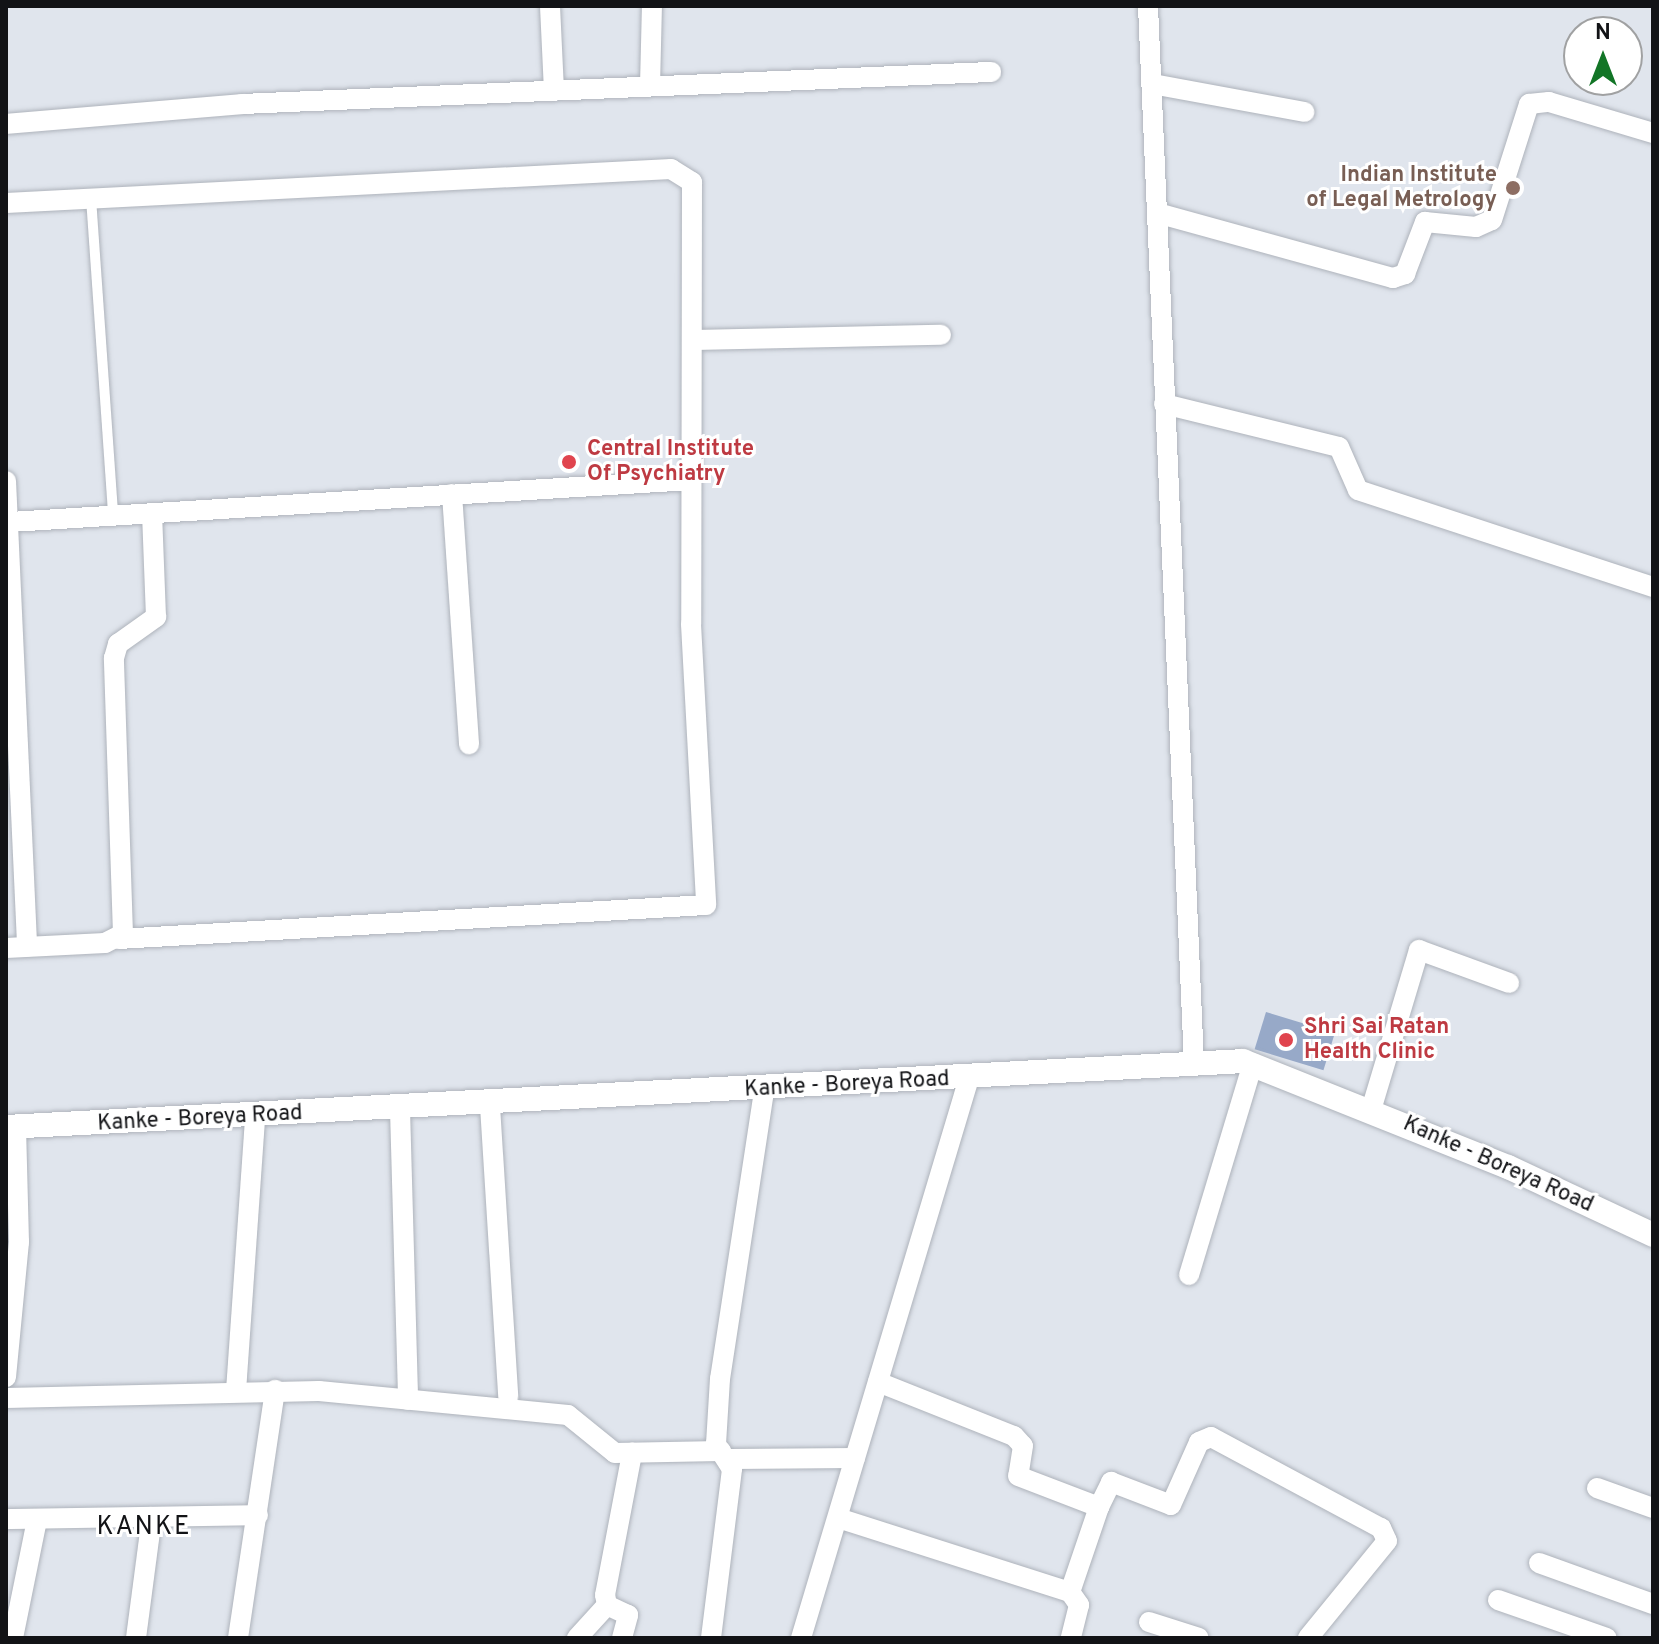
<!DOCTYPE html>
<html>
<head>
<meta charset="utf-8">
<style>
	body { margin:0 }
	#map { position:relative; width:1659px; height:1644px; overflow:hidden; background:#e0e5ed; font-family:Overpass,sans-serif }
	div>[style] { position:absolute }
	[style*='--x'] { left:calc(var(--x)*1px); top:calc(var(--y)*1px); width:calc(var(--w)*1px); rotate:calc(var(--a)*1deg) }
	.building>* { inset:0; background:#97a9c8; transform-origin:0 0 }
	.roads { filter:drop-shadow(0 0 2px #aeb3bb) drop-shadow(0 0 2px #aeb3bb) }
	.service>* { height:10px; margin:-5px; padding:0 5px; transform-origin:5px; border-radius:5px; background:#fff }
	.minor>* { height:20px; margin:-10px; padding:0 10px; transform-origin:10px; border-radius:10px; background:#fff }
	.tertiary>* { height:24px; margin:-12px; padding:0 12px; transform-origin:12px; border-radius:12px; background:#fff }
	.dots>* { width:22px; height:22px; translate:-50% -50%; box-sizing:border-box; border:4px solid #fff; border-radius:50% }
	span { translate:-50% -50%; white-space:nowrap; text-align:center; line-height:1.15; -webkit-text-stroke:6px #fff; paint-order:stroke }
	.education-label { font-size:22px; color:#785e54; font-weight:700 }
	.right { translate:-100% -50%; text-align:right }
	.health-label { font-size:22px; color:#be3a42; font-weight:700 }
	.left { translate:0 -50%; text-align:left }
	.street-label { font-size:22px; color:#121316 }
	.quarter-label { font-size:26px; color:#121316; letter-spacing:2px }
	.frame { position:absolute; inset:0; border:8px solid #121316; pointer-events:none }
	.north { position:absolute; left:1563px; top:16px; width:80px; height:80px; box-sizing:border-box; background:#fff; border:2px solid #a0a1a2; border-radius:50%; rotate:0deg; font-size:22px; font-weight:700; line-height:32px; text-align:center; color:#121316 }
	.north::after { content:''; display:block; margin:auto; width:28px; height:36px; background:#127526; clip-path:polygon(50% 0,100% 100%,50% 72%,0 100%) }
</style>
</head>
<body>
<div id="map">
	<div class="building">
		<div style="left:1266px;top:1012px;width:72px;height:39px;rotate:17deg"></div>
	</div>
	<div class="roads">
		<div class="service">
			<div style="--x:91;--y:198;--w:318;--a:86"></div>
		</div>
		<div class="minor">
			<div style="--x:550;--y:6;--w:85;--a:87.3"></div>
			<div style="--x:1148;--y:6;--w:1059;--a:87.51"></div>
			<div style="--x:1152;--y:84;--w:155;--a:10.4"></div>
			<div style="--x:650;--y:86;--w:80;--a:-88.6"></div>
			<div style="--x:6;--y:124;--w:237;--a:-4.8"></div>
			<div style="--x:242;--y:104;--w:750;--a:-2.45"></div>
			<div style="--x:6;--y:203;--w:666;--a:-2.93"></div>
			<div style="--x:671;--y:169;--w:25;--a:32"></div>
			<div style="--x:692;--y:182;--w:442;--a:90.1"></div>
			<div style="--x:691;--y:624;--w:281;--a:86.9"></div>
			<div style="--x:706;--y:905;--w:589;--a:176.69"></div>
			<div style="--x:1157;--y:213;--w:245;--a:15.4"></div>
			<div style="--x:1393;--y:278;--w:13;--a:-18"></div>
			<div style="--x:1405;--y:274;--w:56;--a:-69"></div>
			<div style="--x:1425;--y:222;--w:51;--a:5.6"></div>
			<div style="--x:1476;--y:227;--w:17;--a:-24"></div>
			<div style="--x:1492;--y:220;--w:122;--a:-72.3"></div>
			<div style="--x:1529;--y:104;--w:20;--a:-6"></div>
			<div style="--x:1549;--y:102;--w:109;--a:16.6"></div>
			<div style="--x:692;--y:340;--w:249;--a:-1.2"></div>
			<div style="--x:1164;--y:404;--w:180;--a:13.8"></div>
			<div style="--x:1339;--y:447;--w:47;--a:66.2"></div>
			<div style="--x:1358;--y:490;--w:311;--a:18.2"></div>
			<div style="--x:6;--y:481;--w:466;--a:87.4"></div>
			<div style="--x:452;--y:494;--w:251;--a:86.1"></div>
			<div style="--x:10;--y:522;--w:682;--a:-3.53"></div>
			<div style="--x:6;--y:948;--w:99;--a:-2.9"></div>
			<div style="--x:105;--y:943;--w:20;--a:-27"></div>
			<div style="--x:123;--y:934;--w:276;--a:-91.9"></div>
			<div style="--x:114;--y:658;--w:15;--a:-74"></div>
			<div style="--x:118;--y:644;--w:47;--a:-35.4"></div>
			<div style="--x:156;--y:617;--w:104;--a:-92.2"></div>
			<div style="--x:490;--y:1106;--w:291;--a:86.4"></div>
			<div style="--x:400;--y:1109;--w:291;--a:88.4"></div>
			<div style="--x:1371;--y:1110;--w:167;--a:-73.3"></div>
			<div style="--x:1419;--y:950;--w:96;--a:20.1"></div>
			<div style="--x:1189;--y:1275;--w:221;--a:-73.2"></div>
			<div style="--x:6;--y:1377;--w:136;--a:-84.5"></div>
			<div style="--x:19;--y:1242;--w:115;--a:-91.5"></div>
			<div style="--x:878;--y:1382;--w:146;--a:21.7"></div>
			<div style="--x:1014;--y:1436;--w:13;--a:48"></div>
			<div style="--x:1023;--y:1446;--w:30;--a:99"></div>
			<div style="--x:1018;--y:1476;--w:87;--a:20.9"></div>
			<div style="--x:1099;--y:1507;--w:90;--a:108.8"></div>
			<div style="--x:236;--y:1391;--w:276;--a:-86"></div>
			<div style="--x:6;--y:1398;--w:313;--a:-1.3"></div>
			<div style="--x:319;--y:1391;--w:250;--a:5.5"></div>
			<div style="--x:568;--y:1415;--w:60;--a:39"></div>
			<div style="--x:615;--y:1453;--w:106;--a:-1.1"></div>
			<div style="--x:731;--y:1459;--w:124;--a:-0.5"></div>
			<div style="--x:1597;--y:1488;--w:59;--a:19.7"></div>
			<div style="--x:1099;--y:1507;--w:28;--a:-64"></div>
			<div style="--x:1111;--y:1482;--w:64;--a:21"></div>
			<div style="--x:1171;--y:1505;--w:69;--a:-66"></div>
			<div style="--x:1199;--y:1442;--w:13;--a:-23"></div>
			<div style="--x:1211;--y:1437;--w:193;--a:28.2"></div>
			<div style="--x:1381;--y:1528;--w:14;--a:65"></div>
			<div style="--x:1387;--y:1541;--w:125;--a:129.2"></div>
			<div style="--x:838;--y:1518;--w:244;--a:17.7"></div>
			<div style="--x:1070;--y:1592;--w:16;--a:55"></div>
			<div style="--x:1079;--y:1605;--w:34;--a:104"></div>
			<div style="--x:6;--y:1519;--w:252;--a:-0.9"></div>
			<div style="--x:1539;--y:1563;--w:121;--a:19.8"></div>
			<div style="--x:1498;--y:1600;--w:115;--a:19.2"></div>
			<div style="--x:1149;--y:1622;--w:52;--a:17.7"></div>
			<div style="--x:13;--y:1638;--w:120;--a:-78.5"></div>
			<div style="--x:136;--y:1638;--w:122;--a:-82.5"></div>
			<div style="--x:238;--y:1638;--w:251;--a:-81.5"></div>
			<div style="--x:577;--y:1638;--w:45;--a:-47.7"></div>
			<div style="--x:622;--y:1638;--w:24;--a:-75"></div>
			<div style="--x:628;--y:1615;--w:23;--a:-155"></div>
			<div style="--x:607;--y:1605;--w:10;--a:-101"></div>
			<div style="--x:605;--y:1595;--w:145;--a:-79.2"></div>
			<div style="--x:711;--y:1638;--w:170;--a:-82.9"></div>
			<div style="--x:732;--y:1469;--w:30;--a:-123"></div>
			<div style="--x:716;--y:1444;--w:65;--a:-86.5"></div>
			<div style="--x:720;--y:1379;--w:292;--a:-81.3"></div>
			<div style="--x:801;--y:1638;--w:585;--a:-73.3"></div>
		</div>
		<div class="tertiary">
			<div style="--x:6;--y:1127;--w:1239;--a:-3.05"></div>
			<div style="--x:1243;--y:1061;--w:285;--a:21.8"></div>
			<div style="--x:1508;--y:1167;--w:160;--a:25.1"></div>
		</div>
	</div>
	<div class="dots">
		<div style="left:1513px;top:188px;background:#8d6e63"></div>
		<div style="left:569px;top:462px;background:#e0444e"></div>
		<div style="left:1286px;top:1040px;background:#e0444e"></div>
	</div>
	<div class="education-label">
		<span class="right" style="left:1497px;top:188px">Indian Institute<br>of Legal Metrology</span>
	</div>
	<div class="health-label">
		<span class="left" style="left:587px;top:462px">Central Institute<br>Of Psychiatry</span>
		<span class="left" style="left:1304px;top:1040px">Shri Sai Ratan<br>Health Clinic</span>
	</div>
	<div class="street-label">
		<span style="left:847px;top:1085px;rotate:-3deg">Kanke - Boreya Road</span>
		<span style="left:200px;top:1119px;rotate:-3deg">Kanke - Boreya Road</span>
		<span style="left:1498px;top:1165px;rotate:24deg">Kanke - Boreya Road</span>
	</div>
	<div class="quarter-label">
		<span style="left:144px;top:1528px">KANKE</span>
	</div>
	<div class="frame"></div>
	<div class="north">N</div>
</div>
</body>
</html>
